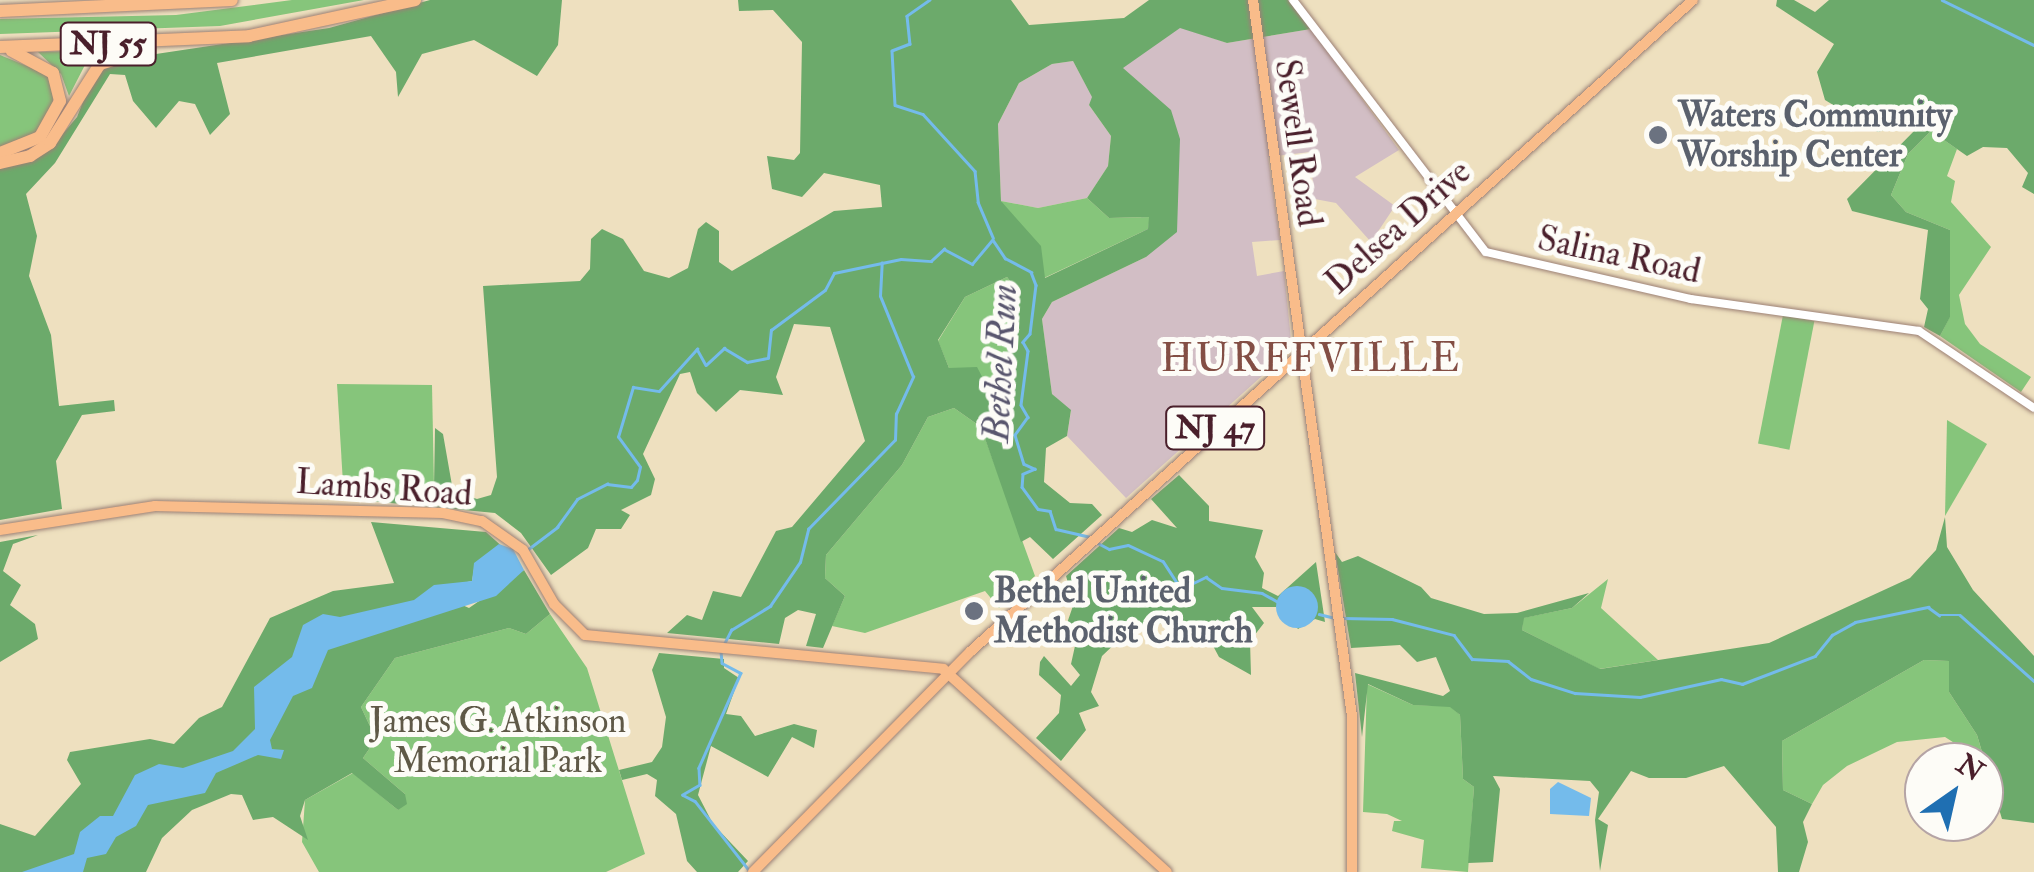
<!DOCTYPE html>
<html>
<head>
<meta charset="utf-8">
<style>
	body { margin:0 }
	#map { position:relative; width:2034px; height:872px; overflow:hidden; background:#eee0bf; font-family:"IM FELL Double Pica",serif }
	div>[style] { position:absolute }
	[style*='--x'] { left:calc(var(--x)*1px); top:calc(var(--y)*1px); width:calc(var(--w)*1px); rotate:calc(var(--a)*1deg) }
	.industrial>* { inset:0; background:#d2bec5 }
	.green>* { inset:0; background:#86c57b; transform-origin:0 0 }
	.forest>* { inset:0; background:#6caa6b }
	.water>* { inset:0; background:#74bbeb }
	.round { border-radius:50% }
	.stream>* { height:2.5px; margin:-1.25px; padding:0 1.25px; transform-origin:1.25px; border-radius:1.25px; background:#74bbeb }
	.roads { filter:drop-shadow(0 0 2px #9c8075) drop-shadow(0 0 2px #9c8075) }
	.minor>* { height:8px; margin:-4px; padding:0 4px; transform-origin:4px; border-radius:4px; background:#fff }
	.major>* { height:10px; margin:-5px; padding:0 5px; transform-origin:5px; border-radius:5px; background:#f9bc8a }
	.highway>* { height:12px; margin:-6px; padding:0 6px; transform-origin:6px; border-radius:6px; background:#f9bc8a }
	.dots>* { width:28px; height:28px; translate:-50% -50%; box-sizing:border-box; border:5px solid #fdfcf7; border-radius:50% }
	span { translate:-50% -50%; white-space:nowrap; text-align:center; line-height:1.15; -webkit-text-stroke:10px #fdfcf7; paint-order:stroke }
	.shield-label span { padding:2px 8px; background:#fdfcf7; border:2px solid; border-radius:8px; -webkit-text-stroke-width:0 }
	.shield-label { font-size:32px; color:#4a1f2b; font-weight:700 }
	.worship-label { font-size:35px; color:#5b616d; font-weight:700 }
	.left { translate:0 -50%; text-align:left }
	.street-label { font-size:35px; color:#4a1f2b }
	.park-label { font-size:35px; color:#5f5947 }
	.water-label { font-size:38px; color:#59566e; font-style:italic }
	.quarter-label { font-size:40px; color:#834e44; letter-spacing:2.5px }
	.north { position:absolute; left:1904px; top:742px; width:100px; height:100px; box-sizing:border-box; background:#fdfcf7; border:2px solid #b5a4a5; border-radius:50%; rotate:34deg; font-size:28px; font-weight:700; line-height:40px; text-align:center; color:#4a1f2b }
	.north::after { content:''; display:block; margin:auto; width:35px; height:45px; background:#1f6fb2; clip-path:polygon(50% 0,100% 100%,50% 72%,0 100%) }
</style>
</head>
<body>
<div id="map">
	<div class="industrial">
		<div style="clip-path:polygon(1180px 27px,1227px 43px,1311px 29px,1399px 150px,1355px 177px,1395px 206px,1371px 242px,1336px 203px,1304px 197px,1304px 186px,1313px 184px,1310px 152px,1268px 157px,1280px 240px,1252px 242px,1257px 276px,1284px 271px,1292px 349px,1126px 498px,1067px 436px,1071px 411px,1052px 394px,1042px 319px,1052px 302px,1146px 257px,1122px 68px)"></div>
		<div style="clip-path:polygon(1073px 61px,1093px 98px,1089px 105px,1111px 136px,1108px 166px,1087px 198px,1038px 208px,1001px 201px,998px 124px,1019px 83px,1052px 64px)"></div>
	</div>
	<div class="green">
		<div style="clip-path:polygon(292px 0,364px 0,220px 26px,0 34px,0 19px,176px 15px)"></div>
		<div style="clip-path:polygon(106px 50px,85px 65px,69px 96px,61px 74px,38px 52px)"></div>
		<div style="clip-path:polygon(0 55px,49px 75px,56px 89px,48px 122px,23px 142px,0 147px)"></div>
		<div style="clip-path:polygon(1931px 131px,1957px 149px,1947px 176px,1955px 181px,1951px 202px,1991px 247px,1959px 295px,1965px 324px,1980px 344px,2031px 377px,2021px 392px,1940px 336px,1950px 316px,1950px 230px,1906px 212px,1891px 195px,1908px 154px)"></div>
		<div style="clip-path:polygon(1087px 198px,1109px 218px,1150px 217px,1148px 229px,1044px 278px,1001px 201px,1038px 208px)"></div>
		<div style="clip-path:polygon(1007px 277px,1020px 294px,1001px 379px,989px 391px,949px 368px,938px 341px,965px 297px)"></div>
		<div style="left:1783px;top:315px;width:32px;height:131px;rotate:11deg"></div>
		<div style="clip-path:polygon(337px 384px,432px 385px,434px 487px,423px 494px,344px 500px)"></div>
		<div style="clip-path:polygon(954px 408px,981px 427px,1035px 576px,999px 608px,985px 591px,865px 633px,832px 626px,845px 596px,825px 578px,826px 555px,902px 465px,928px 417px)"></div>
		<div style="clip-path:polygon(1947px 420px,1987px 444px,1945px 516px)"></div>
		<div style="clip-path:polygon(1608px 579px,1601px 608px,1658px 660px,1599px 669px,1522px 630px,1523px 618px,1572px 608px)"></div>
		<div style="clip-path:polygon(550px 614px,587px 668px,645px 854px,606px 872px,319px 872px,302px 842px,305px 800px,353px 773px,398px 810px,405px 794px,363px 758px,376px 739px,361px 707px,395px 658px,509px 628px,526px 634px)"></div>
		<div style="clip-path:polygon(1924px 660px,1950px 661px,1949px 692px,1977px 735px,1994px 793px,1984px 762px,1945px 737px,1897px 742px,1847px 766px,1823px 785px,1812px 804px,1783px 790px,1782px 741px)"></div>
		<div style="clip-path:polygon(1367px 684px,1413px 705px,1450px 706px,1460px 715px,1463px 779px,1474px 787px,1468px 872px,1421px 868px,1424px 840px,1392px 831px,1394px 821px,1402px 821px,1387px 814px,1363px 812px)"></div>
	</div>
	<div class="forest">
		<div style="clip-path:polygon(430px 0,562px 0,558px 45px,537px 76px,474px 40px,422px 54px,398px 97px,396px 72px,371px 36px,217px 63px,230px 114px,210px 135px,195px 104px,179px 101px,156px 128px,133px 101px,125px 75px,110px 74px,55px 163px,26px 194px,37px 236px,29px 276px,51px 335px,59px 406px,114px 400px,115px 411px,82px 415px,56px 461px,62px 509px,0 520px,0 169px,50px 149px,77px 117px,92px 79px,116px 60px,329px 28px)"></div>
		<div style="clip-path:polygon(evenodd,738px 0,1011px 0,1029px 25px,1124px 18px,1149px 0,1288px 0,1311px 29px,1227px 43px,1180px 28px,1123px 68px,1171px 110px,1180px 139px,1177px 232px,1146px 257px,1052px 302px,1042px 319px,1052px 394px,1071px 410px,1067px 436px,1046px 448px,1044px 482px,1070px 503px,1092px 504px,1102px 515px,1053px 559px,1030px 537px,1021px 542px,981px 427px,954px 408px,928px 417px,902px 465px,826px 555px,825px 578px,845px 596px,823px 648px,806px 646px,816px 614px,798px 610px,785px 618px,779px 644px,667px 633px,687px 615px,702px 620px,713px 591px,741px 597px,776px 531px,792px 527px,865px 441px,830px 327px,794px 324px,776px 377px,783px 395px,740px 390px,716px 412px,697px 393px,690px 372px,680px 374px,643px 454px,655px 479px,651px 495px,621px 510px,630px 515px,621px 529px,596px 529px,588px 548px,551px 575px,521px 533px,495px 513px,369px 501px,434px 487px,435px 428px,443px 434px,453px 491px,477px 499px,491px 495px,497px 477px,483px 286px,580px 281px,590px 269px,591px 239px,602px 229px,623px 239px,644px 271px,669px 278px,688px 268px,698px 229px,706px 222px,719px 231px,719px 262px,732px 271px,834px 211px,882px 207px,880px 185px,824px 173px,802px 197px,772px 189px,767px 156px,794px 160px,800px 153px,802px 42px,773px 10px,739px 11px,738px 0,1073px 61px,1092px 97px,1089px 105px,1111px 136px,1108px 166px,1087px 198px,1109px 218px,1149px 217px,1148px 229px,1045px 278px,1041px 246px,1001px 201px,998px 124px,1019px 83px,1052px 64px,1073px 61px,738px 0,1007px 277px,1020px 294px,1001px 379px,989px 390px,977px 367px,949px 368px,938px 340px,965px 297px,1007px 277px)"></div>
		<div style="clip-path:polygon(1777px 0,1794px 0,1815px 12px,1829px 0,2034px 0,2034px 194px,2022px 187px,2028px 173px,2007px 148px,1983px 147px,1967px 156px,1931px 131px,1908px 154px,1891px 195px,1906px 212px,1950px 230px,1950px 317px,1940px 336px,1924px 327px,1928px 309px,1920px 299px,1928px 230px,1852px 211px,1847px 199px,1918px 127px,1905px 123px,1878px 132px,1825px 100px,1817px 72px,1834px 44px,1776px 6px)"></div>
		<div style="clip-path:polygon(1179px 475px,1209px 506px,1209px 521px,1263px 530px,1255px 557px,1264px 573px,1262px 588px,1278px 596px,1316px 562px,1325px 622px,1315px 619px,1298px 629px,1278px 607px,1252px 607px,1264px 623px,1250px 641px,1251px 675px,1219px 657px,1211px 642px,1164px 622px,1121px 638px,1102px 656px,1091px 692px,1099px 706px,1079px 713px,1086px 730px,1061px 761px,1036px 738px,1059px 713px,1061px 695px,1039px 675px,1040px 662px,1044px 656px,1071px 686px,1080px 675px,1071px 664px,1075px 646px,1065px 629px,1074px 603px,1066px 576px,1119px 528px,1132px 532px,1152px 520px,1177px 528px,1151px 499px)"></div>
		<div style="clip-path:polygon(1945px 517px,1947px 547px,1973px 590px,2034px 656px,2034px 823px,2002px 819px,1977px 735px,1949px 692px,1949px 661px,1924px 660px,1782px 741px,1783px 790px,1812px 804px,1803px 822px,1808px 842px,1799px 872px,1778px 872px,1776px 827px,1724px 766px,1686px 778px,1649px 778px,1631px 771px,1598px 819px,1608px 825px,1600px 871px,1595px 820px,1599px 792px,1590px 781px,1493px 776px,1500px 789px,1493px 862px,1468px 863px,1474px 787px,1463px 779px,1460px 715px,1450px 707px,1413px 705px,1368px 684px,1362px 737px,1355px 673px,1443px 696px,1450px 691px,1436px 657px,1417px 662px,1400px 645px,1351px 648px,1335px 552px,1342px 562px,1358px 556px,1421px 587px,1431px 598px,1484px 614px,1517px 613px,1589px 593px,1572px 608px,1524px 618px,1522px 630px,1600px 669px,1769px 643px,1910px 578px,1936px 550px)"></div>
		<div style="clip-path:polygon(371px 522px,486px 532px,505px 549px,475px 563px,472px 581px,428px 590px,469px 608px,524px 570px,550px 614px,526px 634px,509px 628px,395px 658px,361px 707px,376px 739px,363px 758px,405px 794px,407px 804px,398px 810px,352px 773px,305px 800px,300px 816px,308px 840px,273px 817px,253px 820px,242px 795px,231px 794px,192px 810px,162px 838px,146px 872px,0 872px,0 824px,35px 836px,81px 784px,67px 760px,70px 752px,150px 739px,174px 744px,199px 718px,222px 707px,270px 618px,333px 591px,394px 583px)"></div>
		<div style="clip-path:polygon(38px 535px,13px 544px,3px 571px,21px 585px,10px 605px,35px 624px,38px 639px,0 662px,0 542px)"></div>
		<div style="clip-path:polygon(659px 653px,724px 659px,724px 668px,739px 678px,726px 714px,741px 716px,755px 736px,794px 724px,817px 730px,814px 748px,792px 737px,768px 777px,711px 746px,698px 795px,713px 824px,748px 861px,738px 872px,697px 872px,687px 861px,676px 814px,655px 796px,657px 780px,647px 774px,622px 780px,619px 770px,652px 762px,662px 747px,666px 717px,652px 670px)"></div>
	</div>
	<div class="water">
		<div style="clip-path:polygon(499px 544px,513px 549px,524px 570px,496px 596px,328px 650px,312px 688px,293px 696px,270px 740px,272px 749px,284px 750px,281px 759px,258px 755px,216px 773px,205px 793px,148px 805px,136px 826px,116px 837px,106px 854px,87px 858px,83px 872px,22px 872px,74px 854px,80px 832px,100px 816px,113px 816px,135px 775px,159px 764px,183px 768px,233px 751px,255px 729px,254px 687px,292px 657px,303px 625px,323px 614px,340px 617px,414px 600px,434px 585px,472px 581px,474px 563px)"></div>
		<div class="round" style="left:1276px;top:586px;width:42px;height:42px"></div>
		<div style="clip-path:polygon(1558px 782px,1591px 798px,1589px 816px,1550px 814px,1550px 789px)"></div>
	</div>
	<div class="stream">
		<div style="--x:930;--y:0;--w:28;--a:145"></div>
		<div style="--x:907;--y:16;--w:28;--a:84"></div>
		<div style="--x:910;--y:44;--w:19;--a:159"></div>
		<div style="--x:892;--y:51;--w:54;--a:86.8"></div>
		<div style="--x:895;--y:105;--w:29;--a:18"></div>
		<div style="--x:923;--y:114;--w:77;--a:47.6"></div>
		<div style="--x:975;--y:171;--w:31;--a:84"></div>
		<div style="--x:978;--y:202;--w:39;--a:67"></div>
		<div style="--x:1942;--y:0;--w:102;--a:26.1"></div>
		<div style="--x:993;--y:240;--w:22;--a:56"></div>
		<div style="--x:1005;--y:258;--w:30;--a:28"></div>
		<div style="--x:1031;--y:272;--w:14;--a:69"></div>
		<div style="--x:1036;--y:285;--w:49;--a:97"></div>
		<div style="--x:1030;--y:334;--w:11;--a:131"></div>
		<div style="--x:1023;--y:342;--w:10;--a:61"></div>
		<div style="--x:1028;--y:351;--w:54;--a:97.4"></div>
		<div style="--x:1021;--y:405;--w:14;--a:60"></div>
		<div style="--x:1028;--y:417;--w:22;--a:126"></div>
		<div style="--x:1015;--y:435;--w:30;--a:73"></div>
		<div style="--x:1024;--y:464;--w:12;--a:24"></div>
		<div style="--x:1035;--y:469;--w:13;--a:157"></div>
		<div style="--x:1023;--y:474;--w:13;--a:94"></div>
		<div style="--x:1022;--y:487;--w:27;--a:54"></div>
		<div style="--x:1038;--y:509;--w:12;--a:9"></div>
		<div style="--x:1050;--y:511;--w:19;--a:72"></div>
		<div style="--x:1056;--y:529;--w:35;--a:13"></div>
		<div style="--x:1096;--y:542;--w:15;--a:28"></div>
		<div style="--x:1109;--y:549;--w:19;--a:-12"></div>
		<div style="--x:1128;--y:545;--w:38;--a:25"></div>
		<div style="--x:1163;--y:561;--w:33;--a:57"></div>
		<div style="--x:1181;--y:589;--w:28;--a:-26"></div>
		<div style="--x:1206;--y:577;--w:19;--a:35"></div>
		<div style="--x:1222;--y:588;--w:40;--a:7.1"></div>
		<div style="--x:1262;--y:593;--w:18;--a:29"></div>
		<div style="--x:527;--y:550;--w:38;--a:-37"></div>
		<div style="--x:557;--y:527;--w:34;--a:-54"></div>
		<div style="--x:577;--y:499;--w:34;--a:-27"></div>
		<div style="--x:607;--y:484;--w:24;--a:7"></div>
		<div style="--x:631;--y:487;--w:9;--a:-49"></div>
		<div style="--x:637;--y:480;--w:13;--a:-77"></div>
		<div style="--x:640;--y:467;--w:37;--a:-126"></div>
		<div style="--x:618;--y:437;--w:52;--a:-73.3"></div>
		<div style="--x:633;--y:387;--w:26;--a:9"></div>
		<div style="--x:659;--y:391;--w:57;--a:-47.9"></div>
		<div style="--x:697;--y:349;--w:18;--a:61"></div>
		<div style="--x:706;--y:365;--w:25;--a:-43"></div>
		<div style="--x:724;--y:348;--w:27;--a:31"></div>
		<div style="--x:747;--y:362;--w:21;--a:-11"></div>
		<div style="--x:768;--y:358;--w:28;--a:-84"></div>
		<div style="--x:771;--y:330;--w:67;--a:-36.5"></div>
		<div style="--x:825;--y:290;--w:19;--a:-62"></div>
		<div style="--x:834;--y:273;--w:68;--a:-11.8"></div>
		<div style="--x:901;--y:259;--w:30;--a:4"></div>
		<div style="--x:931;--y:261;--w:18;--a:-43"></div>
		<div style="--x:944;--y:249;--w:32;--a:28"></div>
		<div style="--x:972;--y:264;--w:31;--a:-50"></div>
		<div style="--x:1319;--y:614;--w:16;--a:14"></div>
		<div style="--x:1343;--y:618;--w:49;--a:1.2"></div>
		<div style="--x:1392;--y:619;--w:64;--a:14.5"></div>
		<div style="--x:1454;--y:635;--w:30;--a:53"></div>
		<div style="--x:1472;--y:659;--w:36;--a:3"></div>
		<div style="--x:1508;--y:661;--w:29;--a:38"></div>
		<div style="--x:1531;--y:679;--w:46;--a:17.7"></div>
		<div style="--x:1575;--y:693;--w:65;--a:3.5"></div>
		<div style="--x:1640;--y:697;--w:83;--a:-12.5"></div>
		<div style="--x:1721;--y:679;--w:22;--a:13"></div>
		<div style="--x:1742;--y:684;--w:78;--a:-21"></div>
		<div style="--x:1815;--y:656;--w:27;--a:-51"></div>
		<div style="--x:1832;--y:635;--w:26;--a:-29"></div>
		<div style="--x:1855;--y:622;--w:75;--a:-11.6"></div>
		<div style="--x:1928;--y:607;--w:14;--a:36"></div>
		<div style="--x:1939;--y:615;--w:21;--a:0"></div>
		<div style="--x:1960;--y:615;--w:99;--a:41.7"></div>
		<div style="--x:724;--y:644;--w:16;--a:-63"></div>
		<div style="--x:731;--y:630;--w:46;--a:-31.6"></div>
		<div style="--x:770;--y:606;--w:53;--a:-55.7"></div>
		<div style="--x:800;--y:562;--w:34;--a:-76"></div>
		<div style="--x:808;--y:529;--w:124;--a:-45.7"></div>
		<div style="--x:895;--y:440;--w:26;--a:-88"></div>
		<div style="--x:896;--y:414;--w:41;--a:-65.3"></div>
		<div style="--x:913;--y:377;--w:87;--a:-112.2"></div>
		<div style="--x:880;--y:296;--w:33;--a:-87"></div>
		<div style="--x:721;--y:651;--w:12;--a:85"></div>
		<div style="--x:722;--y:663;--w:21;--a:28"></div>
		<div style="--x:741;--y:673;--w:104;--a:113.9"></div>
		<div style="--x:699;--y:768;--w:17;--a:87"></div>
		<div style="--x:700;--y:785;--w:20;--a:150"></div>
		<div style="--x:683;--y:795;--w:13;--a:27"></div>
		<div style="--x:695;--y:801;--w:88;--a:52"></div>
	</div>
	<div class="roads">
		<div class="minor">
			<div style="--x:1293;--y:0;--w:317;--a:52.6"></div>
			<div style="--x:1486;--y:252;--w:210;--a:12.9"></div>
			<div style="--x:1691;--y:299;--w:230;--a:8"></div>
			<div style="--x:1919;--y:331;--w:138;--a:33.8"></div>
		</div>
		<div class="major">
			<div style="--x:1253;--y:0;--w:723;--a:82.13"></div>
			<div style="--x:1352;--y:716;--w:156;--a:90"></div>
			<div style="--x:0;--y:530;--w:157;--a:-8.8"></div>
			<div style="--x:155;--y:506;--w:288;--a:1.4"></div>
			<div style="--x:443;--y:513;--w:40;--a:12"></div>
			<div style="--x:482;--y:521;--w:50;--a:35.3"></div>
			<div style="--x:523;--y:550;--w:62;--a:60.1"></div>
			<div style="--x:554;--y:604;--w:44;--a:45"></div>
			<div style="--x:585;--y:635;--w:360;--a:5.4"></div>
			<div style="--x:943;--y:669;--w:302;--a:42.2"></div>
			<div style="--x:753;--y:872;--w:310;--a:-45.4"></div>
			<div style="--x:971;--y:651;--w:972;--a:-42.04"></div>
		</div>
		<div class="highway">
			<div style="--x:0;--y:11;--w:232;--a:-2.7"></div>
			<div style="--x:0;--y:47;--w:249;--a:-2.5"></div>
			<div style="--x:249;--y:36;--w:170;--a:-12.2"></div>
			<div style="--x:0;--y:153;--w:43;--a:-21.8"></div>
			<div style="--x:40;--y:137;--w:41;--a:-60.9"></div>
			<div style="--x:60;--y:101;--w:29;--a:-104"></div>
			<div style="--x:53;--y:73;--w:47;--a:-151.8"></div>
			<div style="--x:0;--y:163;--w:31;--a:-13"></div>
			<div style="--x:30;--y:156;--w:24;--a:-33"></div>
			<div style="--x:50;--y:143;--w:93;--a:-57.7"></div>
			<div style="--x:100;--y:64;--w:47;--a:-17.3"></div>
		</div>
	</div>
	<div class="dots">
		<div style="left:1658px;top:135px;background:#6b7280"></div>
		<div style="left:974px;top:611px;background:#6b7280"></div>
	</div>
	<div class="shield-label">
		<span style="left:108px;top:44px">NJ 55</span>
		<span style="left:1215px;top:428px">NJ 47</span>
	</div>
	<div class="worship-label">
		<span class="left" style="left:1678px;top:135px">Waters Community<br>Worship Center</span>
		<span class="left" style="left:994px;top:611px">Bethel United<br>Methodist Church</span>
	</div>
	<div class="street-label">
		<span style="left:1298px;top:143px;rotate:82deg">Sewell Road</span>
		<span style="left:1398px;top:227px;rotate:-42deg">Delsea Drive</span>
		<span style="left:1619px;top:255px;rotate:12deg">Salina Road</span>
		<span style="left:384px;top:488px;rotate:4deg">Lambs Road</span>
	</div>
	<div class="park-label">
		<span style="left:498px;top:741px">James G. Atkinson<br>Memorial Park</span>
	</div>
	<div class="water-label">
		<span style="left:1001px;top:363px;rotate:-87deg">Bethel Run</span>
	</div>
	<div class="quarter-label">
		<span style="left:1311px;top:359px">HURFFVILLE</span>
	</div>
	<div class="north">N</div>
</div>
</body>
</html>
